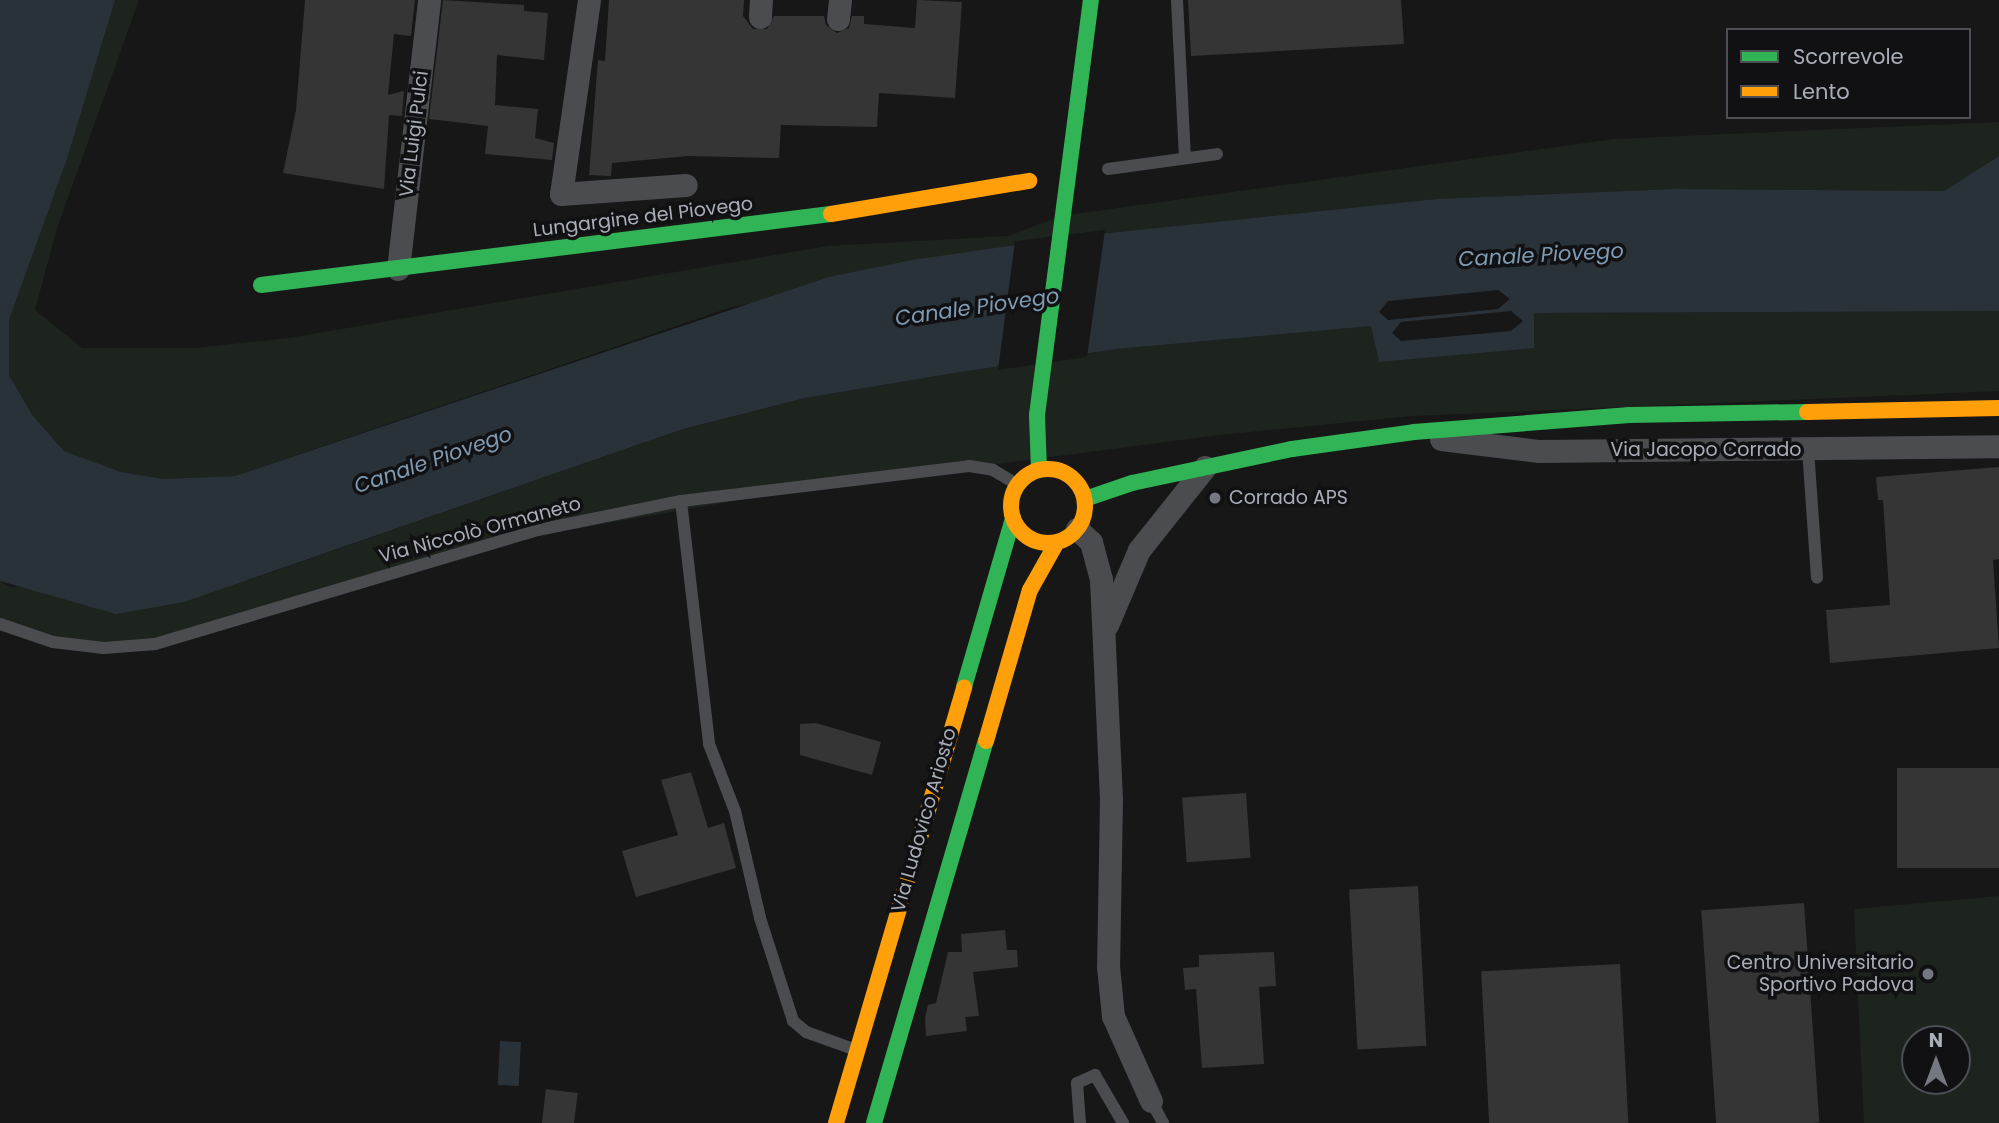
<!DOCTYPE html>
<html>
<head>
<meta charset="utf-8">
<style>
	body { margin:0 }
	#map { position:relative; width:1999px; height:1123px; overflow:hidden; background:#171717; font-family:Poppins,sans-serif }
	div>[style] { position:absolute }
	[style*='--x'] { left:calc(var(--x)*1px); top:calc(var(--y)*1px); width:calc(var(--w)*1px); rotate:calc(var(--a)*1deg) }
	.green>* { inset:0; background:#1d241e }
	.water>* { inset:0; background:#2a3239; transform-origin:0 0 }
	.pier>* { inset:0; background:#171717 }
	.building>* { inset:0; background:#353536; transform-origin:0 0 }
	.lane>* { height:12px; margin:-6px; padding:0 6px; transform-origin:6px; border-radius:6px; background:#4b4c50 }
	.street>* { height:23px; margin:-11.5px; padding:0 11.5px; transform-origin:11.5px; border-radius:11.5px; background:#4b4c50 }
	.fast>* { height:16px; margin:-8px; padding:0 8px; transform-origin:8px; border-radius:8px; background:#30b455 }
	.slow>* { height:16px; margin:-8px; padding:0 8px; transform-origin:8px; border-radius:8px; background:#ff9f0a }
	.slow>.ring { margin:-8px; padding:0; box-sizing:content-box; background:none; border:16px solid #ff9f0a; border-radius:50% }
	.dots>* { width:19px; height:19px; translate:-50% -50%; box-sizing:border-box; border:4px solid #111113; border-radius:50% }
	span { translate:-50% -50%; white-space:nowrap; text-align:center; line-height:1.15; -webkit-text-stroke:7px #111113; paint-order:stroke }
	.street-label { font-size:19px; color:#a8adb8 }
	.poi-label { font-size:19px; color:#a8adb8 }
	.left { translate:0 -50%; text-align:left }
	.right { translate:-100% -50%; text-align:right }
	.water-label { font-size:21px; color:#7f9bb3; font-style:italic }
	.legend { position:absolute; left:1726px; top:28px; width:245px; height:91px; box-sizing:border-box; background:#111113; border:2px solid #4d4f55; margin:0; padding:9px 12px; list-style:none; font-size:21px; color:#a8adb8 }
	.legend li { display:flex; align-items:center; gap:14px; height:35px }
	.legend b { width:35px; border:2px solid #4d4f55 }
	.north { position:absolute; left:1901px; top:1025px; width:70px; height:70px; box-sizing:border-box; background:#111113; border:2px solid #4d4f55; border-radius:50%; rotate:0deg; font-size:19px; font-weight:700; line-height:28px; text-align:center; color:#a8adb8 }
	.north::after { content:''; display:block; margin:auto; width:24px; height:32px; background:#757880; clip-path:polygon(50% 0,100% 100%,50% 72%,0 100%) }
</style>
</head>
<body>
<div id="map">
	<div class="green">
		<div style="clip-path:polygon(115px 0,139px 0,57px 228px,35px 310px,82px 348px,194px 348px,289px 338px,828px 246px,1008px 236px,1061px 216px,1614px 139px,1999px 122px,1999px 156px,1944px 191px,1674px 189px,1436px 199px,1080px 236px,732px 307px,235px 476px,164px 479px,121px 472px,64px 451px,33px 416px,9px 375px,9px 320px,67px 159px)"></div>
		<div style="clip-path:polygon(1999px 311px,1999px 391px,1412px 416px,1219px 435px,797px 490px,529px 537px,154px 651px,51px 648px,0 631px,0 581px,9px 587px,249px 580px,683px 429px,805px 398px,954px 373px,1117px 349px,1371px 326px,1379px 362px,1534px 347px,1534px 313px)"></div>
		<div style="clip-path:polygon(evenodd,1999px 896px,1999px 1123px,1864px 1123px,1854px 909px,1999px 896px,1915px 1039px,1957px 1039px,1957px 1081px,1915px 1081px,1915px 1039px)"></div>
	</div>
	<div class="water">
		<div style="clip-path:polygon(evenodd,0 0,115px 0,67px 159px,9px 320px,9px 375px,33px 416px,64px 451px,121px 472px,164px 479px,235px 476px,829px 277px,912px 260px,1080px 236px,1436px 199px,1674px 189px,1944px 191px,1999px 156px,1999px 311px,1534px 313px,1534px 348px,1379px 362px,1371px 326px,1117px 349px,954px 373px,805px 398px,683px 429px,184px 602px,116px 614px,0 581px,0 0,1498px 290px,1510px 299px,1498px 309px,1388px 320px,1379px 312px,1388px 301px,1498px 290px,0 0,1511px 311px,1523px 321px,1511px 331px,1401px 341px,1392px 333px,1401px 322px,1511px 311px)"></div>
		<div style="left:500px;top:1041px;width:21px;height:44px;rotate:3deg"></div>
	</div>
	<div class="pier">
		<div style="clip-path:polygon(1105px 230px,1087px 357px,998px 370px,1015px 241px)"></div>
	</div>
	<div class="building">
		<div style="clip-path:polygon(305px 0,415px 0,411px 36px,394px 34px,388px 95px,404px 91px,402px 116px,389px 115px,384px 189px,283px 173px,296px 110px)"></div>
		<div style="clip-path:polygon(443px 0,524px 5px,524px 11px,548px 13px,544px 60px,497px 55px,495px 105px,538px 109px,535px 138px,554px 143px,552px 160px,485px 154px,488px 126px,429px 119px)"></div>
		<div style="clip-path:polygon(609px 0,744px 0,743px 16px,753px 29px,767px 29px,774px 16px,824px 16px,826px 25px,837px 33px,849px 28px,852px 16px,864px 16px,864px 24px,915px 28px,917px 0,962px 2px,955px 98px,879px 93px,877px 127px,781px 125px,779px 158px,688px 156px,612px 163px,611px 176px,589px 175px,598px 60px,605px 61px)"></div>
		<div style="clip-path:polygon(1188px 0,1401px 0,1404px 44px,1191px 56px)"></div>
		<div style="clip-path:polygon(1999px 467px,1999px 559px,1993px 560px,1999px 648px,1830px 663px,1826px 610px,1890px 605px,1883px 500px,1878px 500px,1876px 477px)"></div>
		<div style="clip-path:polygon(816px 723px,881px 742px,872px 775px,800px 755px,800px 724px)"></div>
		<div style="left:1999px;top:768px;width:100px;height:102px;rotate:90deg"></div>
		<div style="clip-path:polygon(691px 772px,708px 828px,724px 823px,736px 868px,636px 897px,622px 851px,678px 835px,661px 780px)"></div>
		<div style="left:1246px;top:793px;width:65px;height:64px;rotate:86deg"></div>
		<div style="left:1418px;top:886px;width:160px;height:69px;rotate:87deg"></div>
		<div style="left:1804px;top:903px;width:220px;height:103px;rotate:86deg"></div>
		<div style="clip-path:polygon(1005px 930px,1007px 950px,1017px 950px,1018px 967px,973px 972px,979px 1016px,965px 1017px,967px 1031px,926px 1036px,925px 1018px,928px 1005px,936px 1003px,948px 952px,962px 952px,961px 934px)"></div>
		<div style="clip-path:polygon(1274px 952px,1276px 986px,1259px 987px,1264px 1064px,1202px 1068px,1196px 989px,1185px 990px,1183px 968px,1199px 967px,1199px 955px)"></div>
		<div style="left:1620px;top:964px;width:159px;height:139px;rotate:87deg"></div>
		<div style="left:546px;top:1089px;width:32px;height:34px;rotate:7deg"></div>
	</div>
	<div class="lane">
		<div style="--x:1177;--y:0;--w:157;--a:87.1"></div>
		<div style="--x:1108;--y:169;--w:110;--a:-7.8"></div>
		<div style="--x:1808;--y:449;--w:129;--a:86"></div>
		<div style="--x:681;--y:501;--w:245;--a:83.4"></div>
		<div style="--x:709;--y:744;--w:72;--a:68.8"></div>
		<div style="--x:735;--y:811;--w:110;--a:76.8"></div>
		<div style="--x:760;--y:918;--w:108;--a:72.2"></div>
		<div style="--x:793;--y:1021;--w:17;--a:40"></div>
		<div style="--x:806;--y:1032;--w:53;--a:19.8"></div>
		<div style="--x:0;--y:624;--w:56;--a:18.8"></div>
		<div style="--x:53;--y:642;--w:51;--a:6.7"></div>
		<div style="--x:104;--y:648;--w:51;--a:-4.5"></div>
		<div style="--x:155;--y:644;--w:395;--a:-16.6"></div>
		<div style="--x:533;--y:531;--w:151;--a:-11.5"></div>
		<div style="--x:681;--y:501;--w:290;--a:-6.9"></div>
		<div style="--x:969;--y:466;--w:24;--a:9"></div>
		<div style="--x:993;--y:470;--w:27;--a:31"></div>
		<div style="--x:1151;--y:1101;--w:25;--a:61"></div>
		<div style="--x:1080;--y:1123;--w:40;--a:-94.3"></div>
		<div style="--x:1077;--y:1083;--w:20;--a:-24"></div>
		<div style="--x:1095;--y:1075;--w:56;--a:59.7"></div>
	</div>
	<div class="street">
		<div style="--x:589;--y:0;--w:196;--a:98.2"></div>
		<div style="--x:561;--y:194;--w:125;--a:-4.1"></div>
		<div style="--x:760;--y:17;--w:17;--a:-87"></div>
		<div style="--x:838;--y:19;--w:19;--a:-84"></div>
		<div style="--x:398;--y:269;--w:271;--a:-83.4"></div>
		<div style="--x:1441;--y:439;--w:99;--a:7"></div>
		<div style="--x:1539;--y:451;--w:460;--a:-0.6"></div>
		<div style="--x:1077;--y:529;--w:19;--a:43"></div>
		<div style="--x:1091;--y:542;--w:38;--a:75"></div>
		<div style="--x:1101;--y:579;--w:220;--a:87.4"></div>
		<div style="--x:1111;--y:799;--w:167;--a:91"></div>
		<div style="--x:1108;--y:966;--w:50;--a:84.3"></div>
		<div style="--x:1113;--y:1016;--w:93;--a:65.9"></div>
		<div style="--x:1107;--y:625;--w:82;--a:-66.9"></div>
		<div style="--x:1139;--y:550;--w:106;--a:-51.5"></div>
	</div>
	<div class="fast">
		<div style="--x:261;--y:285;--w:574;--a:-7.1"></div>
		<div style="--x:1039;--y:470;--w:55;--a:-92.1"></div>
		<div style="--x:1037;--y:415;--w:418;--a:-82.6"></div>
		<div style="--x:1085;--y:499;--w:50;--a:-18.8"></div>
		<div style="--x:1132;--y:483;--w:164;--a:-12"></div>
		<div style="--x:1292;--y:449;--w:123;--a:-7.9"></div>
		<div style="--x:1414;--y:432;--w:216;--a:-4.5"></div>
		<div style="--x:1629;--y:415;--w:178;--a:-1"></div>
		<div style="--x:964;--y:687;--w:176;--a:-73.8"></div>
		<div style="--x:874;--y:1123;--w:398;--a:-73.7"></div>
	</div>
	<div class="slow">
		<div style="--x:831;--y:214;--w:201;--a:-9.5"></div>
		<div style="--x:1807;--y:412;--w:192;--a:-1.2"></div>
		<div class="ring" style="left:1011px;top:469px;width:58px;height:58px"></div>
		<div style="--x:986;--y:741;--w:157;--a:-73.8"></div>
		<div style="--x:1030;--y:590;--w:55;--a:-60.6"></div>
		<div style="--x:836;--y:1123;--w:454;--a:-73.6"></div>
	</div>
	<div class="dots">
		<div style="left:1215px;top:498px;background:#757880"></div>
		<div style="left:1928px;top:974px;background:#757880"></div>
	</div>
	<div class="street-label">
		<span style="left:414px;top:134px;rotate:-83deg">Via Luigi Pulci</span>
		<span style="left:643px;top:217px;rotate:-7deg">Lungargine del Piovego</span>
		<span style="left:1706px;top:450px">Via Jacopo Corrado</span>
		<span style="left:480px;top:530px;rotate:-15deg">Via Niccolò Ormaneto</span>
		<span style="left:924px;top:820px;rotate:-74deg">Via Ludovico Ariosto</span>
	</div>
	<div class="poi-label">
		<span class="left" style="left:1229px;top:498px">Corrado APS</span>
		<span class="right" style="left:1914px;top:974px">Centro Universitario<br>Sportivo Padova</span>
	</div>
	<div class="water-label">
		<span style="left:1541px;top:255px;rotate:-3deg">Canale Piovego</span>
		<span style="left:977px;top:307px;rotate:-8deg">Canale Piovego</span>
		<span style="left:433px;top:460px;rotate:-19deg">Canale Piovego</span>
	</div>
	<ul class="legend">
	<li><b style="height:9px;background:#30b455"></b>Scorrevole</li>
	<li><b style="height:9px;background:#ff9f0a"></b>Lento</li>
	</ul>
	<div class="north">N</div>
</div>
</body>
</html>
